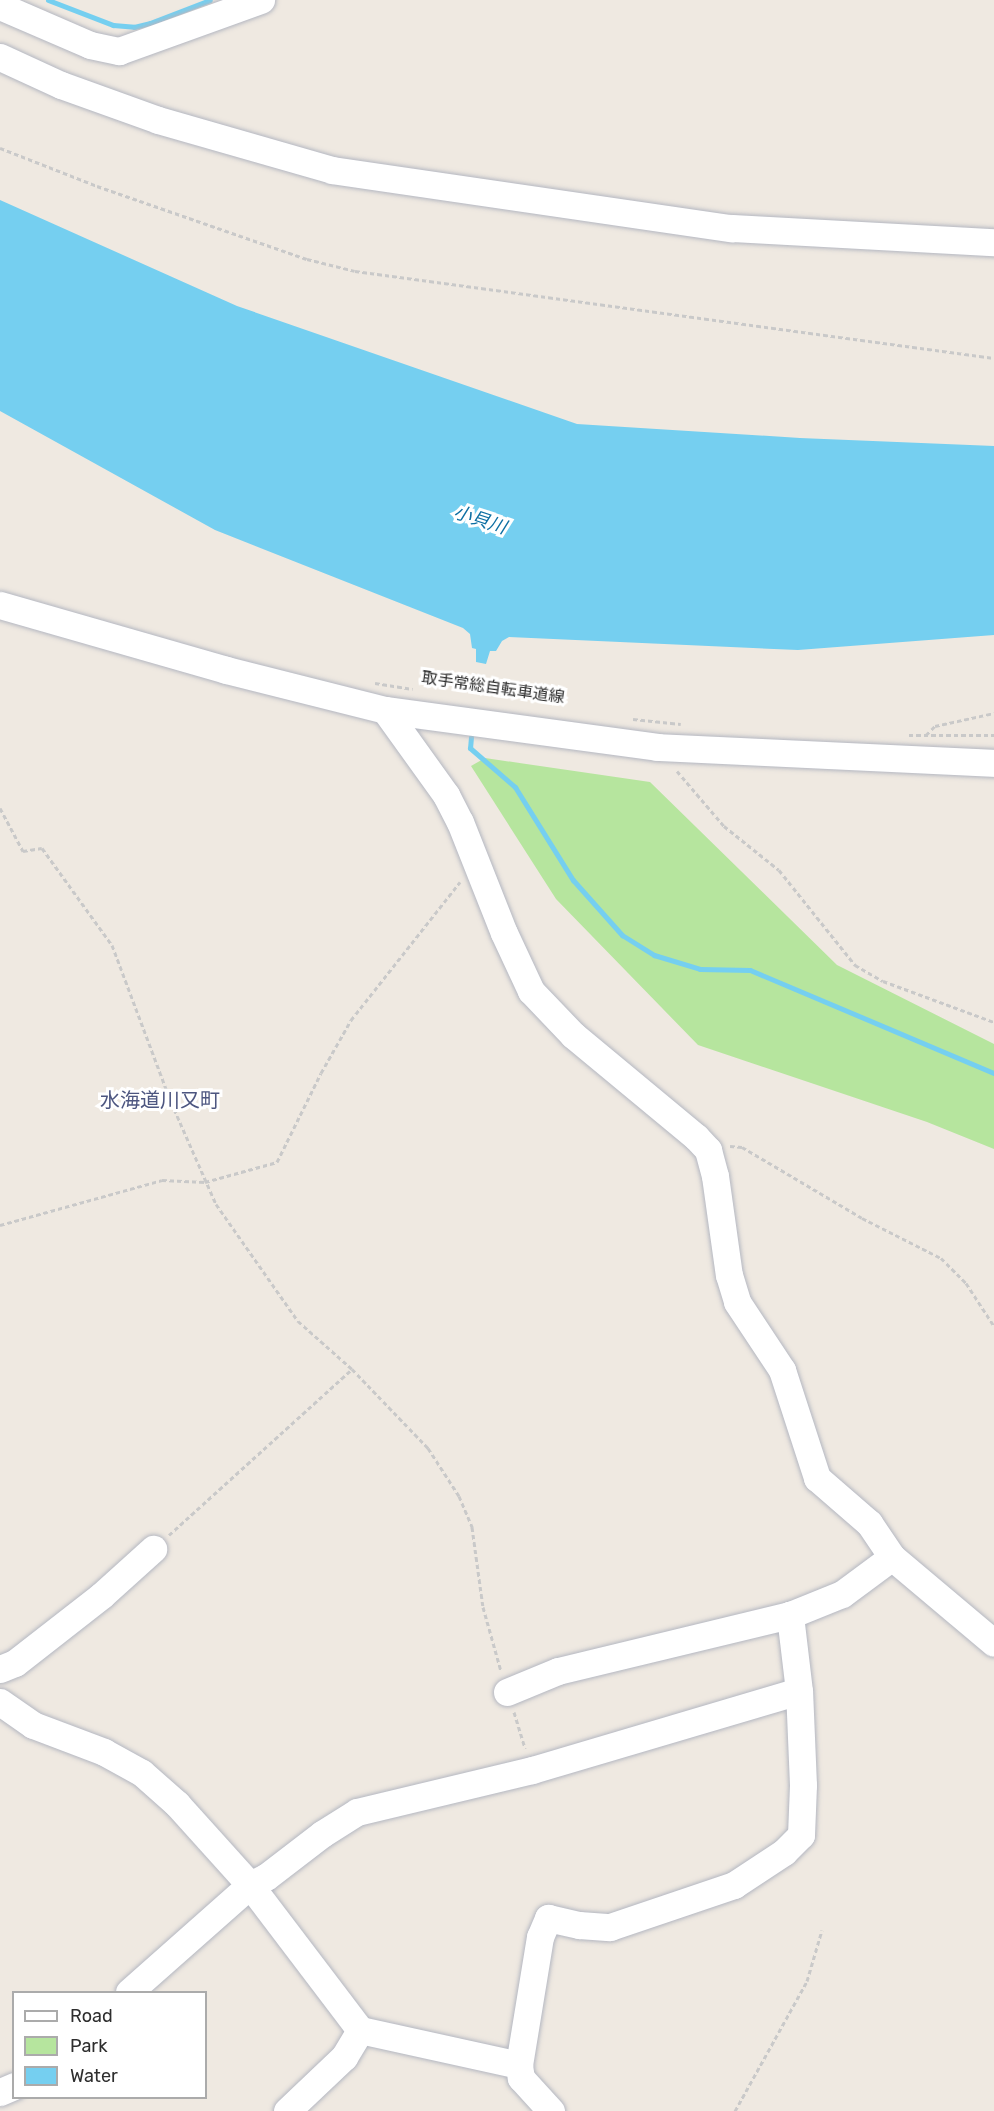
<!DOCTYPE html>
<html>
<head>
<meta charset="utf-8">
<style>
	body { margin:0 }
	#map { position:relative; width:994px; height:2111px; overflow:hidden; background:#efe9e1; font-family:Rubik,"Noto Sans JP",sans-serif }
	div>[style] { position:absolute }
	[style*='--x'] { left:calc(var(--x)*1px); top:calc(var(--y)*1px); width:calc(var(--w)*1px); rotate:calc(var(--a)*1deg) }
	.green>* { inset:0; background:#b6e59e }
	.water>* { inset:0; background:#75cff0 }
	.stream>* { height:5px; margin:-2.5px; padding:0 2.5px; transform-origin:2.5px; border-radius:2.5px; background:#75cff0 }
	.path>* { height:3px; margin-top:-1.5px; transform-origin:0; background:repeating-linear-gradient(90deg,#c9c9c9 0 4.5px,transparent 0 7.5px) }
	.roads { filter:drop-shadow(0 0 2px #b4b7c1) drop-shadow(0 0 2px #b4b7c1) }
	.minor>* { height:27px; margin:-13.5px; padding:0 13.5px; transform-origin:13.5px; border-radius:13.5px; background:#fff }
	span { translate:-50% -50%; white-space:nowrap; text-align:center; line-height:1.15; -webkit-text-stroke:6px #fff; paint-order:stroke }
	.street-label { font-size:16px; color:#2e2e2e }
	.water-label { font-size:18px; color:#0d6fa3; font-style:italic }
	.quarter-label { font-size:20px; color:#4d5680 }
	.legend { position:absolute; left:12px; top:1991px; width:195px; height:108px; box-sizing:border-box; background:#fff; border:2px solid #ababab; margin:0; padding:8px 10px; list-style:none; font-size:18px; color:#2e2e2e }
	.legend li { display:flex; align-items:center; gap:12px; height:30px }
	.legend b { width:30px; border:2px solid #ababab }
</style>
</head>
<body>
<div id="map">
	<div class="green">
		<div style="clip-path:polygon(485px 758px,650px 782px,837px 965px,994px 1044px,994px 1149px,927px 1122px,698px 1045px,556px 899px,471px 766px)"></div>
	</div>
	<div class="water">
		<div style="clip-path:polygon(0 200px,237px 306px,577px 424px,800px 438px,994px 446px,994px 635px,798px 650px,509px 637px,502px 641px,496px 651px,490px 651px,486px 664px,476px 662px,476px 649px,472px 648px,470px 634px,463px 628px,215px 530px,0 411px)"></div>
	</div>
	<div class="stream">
		<div style="--x:48;--y:0;--w:70;--a:21"></div>
		<div style="--x:113;--y:25;--w:21;--a:5"></div>
		<div style="--x:134;--y:27;--w:16;--a:-14"></div>
		<div style="--x:150;--y:23;--w:64;--a:-21"></div>
		<div style="--x:471;--y:737;--w:11;--a:95"></div>
		<div style="--x:470;--y:748;--w:60;--a:40.9"></div>
		<div style="--x:515;--y:787;--w:110;--a:58.1"></div>
		<div style="--x:573;--y:880;--w:74;--a:48.3"></div>
		<div style="--x:622;--y:935;--w:38;--a:32"></div>
		<div style="--x:654;--y:955;--w:48;--a:16.9"></div>
		<div style="--x:700;--y:969;--w:50;--a:1.1"></div>
		<div style="--x:750;--y:970;--w:265;--a:22.9"></div>
	</div>
	<div class="path">
		<div style="--x:0;--y:148;--w:104;--a:21.4"></div>
		<div style="--x:97;--y:186;--w:222;--a:19.2"></div>
		<div style="--x:307;--y:259;--w:49;--a:14"></div>
		<div style="--x:355;--y:271;--w:645;--a:7.75"></div>
		<div style="--x:375;--y:683;--w:38;--a:9"></div>
		<div style="--x:633;--y:719;--w:48;--a:5.9"></div>
		<div style="--x:909;--y:735;--w:85;--a:0"></div>
		<div style="--x:926;--y:735;--w:13;--a:-45"></div>
		<div style="--x:935;--y:726;--w:60;--a:-12.4"></div>
		<div style="--x:677;--y:771;--w:72;--a:49.5"></div>
		<div style="--x:724;--y:826;--w:70;--a:38.7"></div>
		<div style="--x:779;--y:870;--w:122;--a:51.3"></div>
		<div style="--x:855;--y:965;--w:32;--a:30"></div>
		<div style="--x:883;--y:981;--w:118;--a:20.3"></div>
		<div style="--x:0;--y:808;--w:49;--a:61.9"></div>
		<div style="--x:23;--y:851;--w:19;--a:-9"></div>
		<div style="--x:42;--y:848;--w:120;--a:54.2"></div>
		<div style="--x:112;--y:945;--w:168;--a:69.4"></div>
		<div style="--x:171;--y:1102;--w:111;--a:66.2"></div>
		<div style="--x:216;--y:1204;--w:143;--a:55"></div>
		<div style="--x:298;--y:1321;--w:72;--a:41.6"></div>
		<div style="--x:730;--y:1146;--w:12;--a:5"></div>
		<div style="--x:742;--y:1147;--w:139;--a:30.6"></div>
		<div style="--x:862;--y:1218;--w:89;--a:26.9"></div>
		<div style="--x:941;--y:1258;--w:35;--a:45"></div>
		<div style="--x:966;--y:1283;--w:51;--a:56.9"></div>
		<div style="--x:0;--y:1225;--w:168;--a:-15.5"></div>
		<div style="--x:162;--y:1180;--w:43;--a:2.7"></div>
		<div style="--x:205;--y:1182;--w:75;--a:-15.5"></div>
		<div style="--x:277;--y:1162;--w:99;--a:-63.7"></div>
		<div style="--x:321;--y:1073;--w:61;--a:-60.5"></div>
		<div style="--x:351;--y:1020;--w:176;--a:-51.7"></div>
		<div style="--x:169;--y:1535;--w:247;--a:-42.2"></div>
		<div style="--x:352;--y:1369;--w:110;--a:46.1"></div>
		<div style="--x:428;--y:1448;--w:57;--a:57.1"></div>
		<div style="--x:459;--y:1496;--w:34;--a:67"></div>
		<div style="--x:472;--y:1527;--w:81;--a:82.2"></div>
		<div style="--x:483;--y:1607;--w:66;--a:74.3"></div>
		<div style="--x:514;--y:1712;--w:38;--a:73"></div>
		<div style="--x:735;--y:2111;--w:149;--a:-61"></div>
		<div style="--x:807;--y:1981;--w:53;--a:-73.6"></div>
	</div>
	<div class="roads">
		<div class="minor">
			<div style="--x:0;--y:6;--w:98;--a:23.4"></div>
			<div style="--x:90;--y:45;--w:30;--a:12"></div>
			<div style="--x:119;--y:51;--w:151;--a:-19.8"></div>
			<div style="--x:0;--y:57;--w:67;--a:24.7"></div>
			<div style="--x:61;--y:85;--w:103;--a:19.8"></div>
			<div style="--x:158;--y:120;--w:181;--a:16"></div>
			<div style="--x:332;--y:170;--w:404;--a:8.3"></div>
			<div style="--x:732;--y:228;--w:262;--a:3.1"></div>
			<div style="--x:0;--y:605;--w:235;--a:16"></div>
			<div style="--x:226;--y:670;--w:164;--a:14.1"></div>
			<div style="--x:385;--y:710;--w:275;--a:7.7"></div>
			<div style="--x:657;--y:747;--w:337;--a:2.7"></div>
			<div style="--x:385;--y:710;--w:105;--a:54.3"></div>
			<div style="--x:446;--y:795;--w:30;--a:63"></div>
			<div style="--x:460;--y:822;--w:119;--a:68.4"></div>
			<div style="--x:504;--y:933;--w:64;--a:65"></div>
			<div style="--x:531;--y:991;--w:61;--a:46.3"></div>
			<div style="--x:573;--y:1035;--w:160;--a:39.7"></div>
			<div style="--x:696;--y:1137;--w:18;--a:47"></div>
			<div style="--x:708;--y:1150;--w:27;--a:75"></div>
			<div style="--x:715;--y:1176;--w:100;--a:82"></div>
			<div style="--x:729;--y:1275;--w:28;--a:73"></div>
			<div style="--x:737;--y:1302;--w:82;--a:56.5"></div>
			<div style="--x:782;--y:1370;--w:114;--a:72"></div>
			<div style="--x:817;--y:1478;--w:69;--a:40.9"></div>
			<div style="--x:869;--y:1523;--w:41;--a:55.9"></div>
			<div style="--x:892;--y:1557;--w:133;--a:40.1"></div>
			<div style="--x:0;--y:1669;--w:16;--a:-22"></div>
			<div style="--x:15;--y:1663;--w:110;--a:-38"></div>
			<div style="--x:102;--y:1595;--w:69;--a:-42"></div>
			<div style="--x:507;--y:1692;--w:55;--a:-22.4"></div>
			<div style="--x:558;--y:1671;--w:239;--a:-13.6"></div>
			<div style="--x:790;--y:1615;--w:56;--a:-22"></div>
			<div style="--x:842;--y:1594;--w:62;--a:-36.5"></div>
			<div style="--x:0;--y:1702;--w:40;--a:34.9"></div>
			<div style="--x:33;--y:1725;--w:76;--a:20.8"></div>
			<div style="--x:104;--y:1752;--w:43;--a:28.9"></div>
			<div style="--x:142;--y:1773;--w:47;--a:41.5"></div>
			<div style="--x:177;--y:1804;--w:109;--a:48"></div>
			<div style="--x:250;--y:1885;--w:182;--a:52.8"></div>
			<div style="--x:360;--y:2030;--w:163;--a:12.4"></div>
			<div style="--x:129;--y:1992;--w:162;--a:-41.5"></div>
			<div style="--x:250;--y:1885;--w:18;--a:-27"></div>
			<div style="--x:266;--y:1877;--w:71;--a:-37.5"></div>
			<div style="--x:322;--y:1834;--w:41;--a:-32.2"></div>
			<div style="--x:357;--y:1812;--w:180;--a:-13.5"></div>
			<div style="--x:532;--y:1770;--w:278;--a:-16.5"></div>
			<div style="--x:0;--y:2092;--w:15;--a:-23"></div>
			<div style="--x:287;--y:2111;--w:79;--a:-43.5"></div>
			<div style="--x:344;--y:2057;--w:31;--a:-59"></div>
			<div style="--x:551;--y:2111;--w:45;--a:-132.3"></div>
			<div style="--x:521;--y:2078;--w:13;--a:-99"></div>
			<div style="--x:519;--y:2065;--w:130;--a:-80.7"></div>
			<div style="--x:540;--y:1937;--w:21;--a:-67"></div>
			<div style="--x:548;--y:1918;--w:32;--a:13"></div>
			<div style="--x:579;--y:1925;--w:31;--a:4"></div>
			<div style="--x:610;--y:1927;--w:131;--a:-18.7"></div>
			<div style="--x:734;--y:1885;--w:60;--a:-33.4"></div>
			<div style="--x:784;--y:1852;--w:24;--a:-45"></div>
			<div style="--x:801;--y:1835;--w:50;--a:-87.7"></div>
			<div style="--x:803;--y:1785;--w:94;--a:-92.4"></div>
			<div style="--x:799;--y:1691;--w:77;--a:-96.8"></div>
		</div>
	</div>
	<div class="street-label">
		<span style="left:493px;top:688px;rotate:8deg">取手常総自転車道線</span>
	</div>
	<div class="water-label">
		<span style="left:480px;top:520px;rotate:18deg">小貝川</span>
	</div>
	<div class="quarter-label">
		<span style="left:160px;top:1100px">水海道川又町</span>
	</div>
	<ul class="legend">
	<li><b style="height:8px;background:#fff"></b>Road</li>
	<li><b style="height:16px;background:#b6e59e"></b>Park</li>
	<li><b style="height:16px;background:#75cff0"></b>Water</li>
	</ul>
</div>
</body>
</html>
